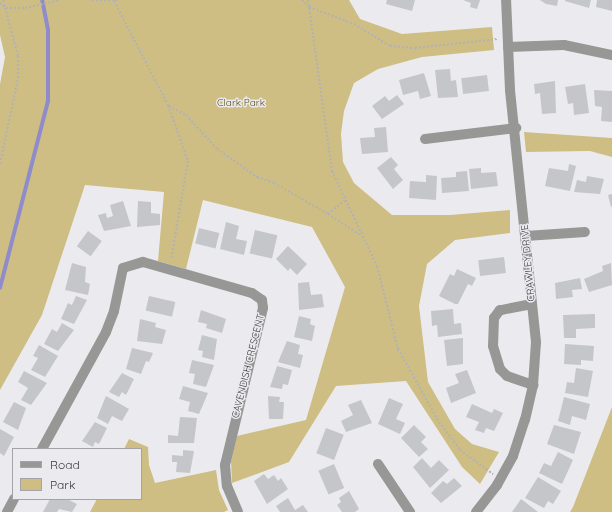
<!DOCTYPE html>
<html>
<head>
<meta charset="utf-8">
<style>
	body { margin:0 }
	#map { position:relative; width:612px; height:512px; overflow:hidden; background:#ebebef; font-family:Quicksand,sans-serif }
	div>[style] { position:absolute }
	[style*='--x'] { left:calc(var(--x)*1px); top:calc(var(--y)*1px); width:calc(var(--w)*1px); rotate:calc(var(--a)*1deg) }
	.green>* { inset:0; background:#cebe83 }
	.stream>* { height:3.5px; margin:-1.75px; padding:0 1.75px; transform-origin:1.75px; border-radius:1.75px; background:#8f8ccb }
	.building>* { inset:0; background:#c5c6c9; transform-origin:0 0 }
	.path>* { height:2px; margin-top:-1px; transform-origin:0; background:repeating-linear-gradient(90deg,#b2b2b5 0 2px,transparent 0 4px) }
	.minor>* { height:10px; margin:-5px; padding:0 5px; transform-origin:5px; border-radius:5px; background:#979796 }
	span { translate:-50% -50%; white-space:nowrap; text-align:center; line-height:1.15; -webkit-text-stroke:3px #ebebef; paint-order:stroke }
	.park-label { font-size:10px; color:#5c4e19 }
	.street-label { font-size:10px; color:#3a3a3c }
	.legend { position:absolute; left:12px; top:448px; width:130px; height:52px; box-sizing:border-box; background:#ebebef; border:1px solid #a4a4a7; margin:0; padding:5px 7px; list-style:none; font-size:12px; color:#3a3a3c }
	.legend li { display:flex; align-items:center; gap:8px; height:20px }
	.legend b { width:20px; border:1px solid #a4a4a7 }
</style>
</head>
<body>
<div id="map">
	<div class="green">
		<div style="clip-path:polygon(0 0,349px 0,360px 19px,402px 34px,492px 27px,494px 50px,422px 57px,378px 69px,354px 83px,344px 111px,341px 134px,343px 162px,354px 183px,392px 215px,450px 215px,510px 210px,510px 233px,455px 240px,427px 264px,419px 306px,428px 382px,455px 429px,472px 444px,499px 452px,480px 484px,462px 467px,406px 381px,336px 386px,289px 462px,232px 483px,231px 461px,237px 436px,306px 420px,345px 287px,312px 227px,203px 200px,186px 269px,158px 261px,164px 192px,85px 185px,42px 315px,0 390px,0 84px,5px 57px,0 35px)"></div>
		<div style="clip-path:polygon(524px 132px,612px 138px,612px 157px,590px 151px,526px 152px)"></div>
		<div style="clip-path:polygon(612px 407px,612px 512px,570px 512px,573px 507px)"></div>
		<div style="clip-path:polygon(129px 439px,148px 447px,149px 465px,155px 483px,216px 470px,219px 490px,228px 510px,224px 512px,90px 512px,97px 499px,141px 499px,141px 449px,124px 449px)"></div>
	</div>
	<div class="stream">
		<div style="--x:0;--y:288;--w:193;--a:-75.6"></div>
		<div style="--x:48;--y:101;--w:71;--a:-90"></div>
		<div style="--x:48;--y:30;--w:31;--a:-101"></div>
	</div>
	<div class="building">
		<div style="clip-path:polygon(387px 0,415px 0,412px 11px,386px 4px)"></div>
		<div style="clip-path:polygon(463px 0,480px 0,477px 9px,470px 7px,471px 3px)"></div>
		<div style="clip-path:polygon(540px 0,558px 0,557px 6px,546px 4px)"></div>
		<div style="clip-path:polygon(591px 0,589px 8px,565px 1px,565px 0)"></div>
		<div style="clip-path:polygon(597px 0,612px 0,612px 11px,596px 7px)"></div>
		<div style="clip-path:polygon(450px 69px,451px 81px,456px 80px,458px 97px,438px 98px,435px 70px)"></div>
		<div style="clip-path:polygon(424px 73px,431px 96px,420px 99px,418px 91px,403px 95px,399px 80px)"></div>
		<div style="left:487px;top:75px;width:16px;height:26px;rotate:83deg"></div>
		<div style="clip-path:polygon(555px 81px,556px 113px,542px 114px,540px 93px,535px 94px,534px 84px)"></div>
		<div style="clip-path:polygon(585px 84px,589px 113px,574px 115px,573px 103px,568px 104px,565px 87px)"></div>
		<div style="clip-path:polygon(594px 90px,612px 91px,612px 122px,601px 121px,602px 107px,595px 106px)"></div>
		<div style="clip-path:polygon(397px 95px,404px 104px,382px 119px,372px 106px,385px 96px,389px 101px)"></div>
		<div style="clip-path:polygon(386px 127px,388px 152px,362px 154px,360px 138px,375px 137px,374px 128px)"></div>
		<div style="clip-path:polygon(391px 157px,398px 165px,394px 169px,403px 180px,393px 189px,377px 168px)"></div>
		<div style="clip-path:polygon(569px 164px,576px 166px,570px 191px,545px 186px,549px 168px,568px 171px)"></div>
		<div style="clip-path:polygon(481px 168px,481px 173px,496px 172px,498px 186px,471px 189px,469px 169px)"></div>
		<div style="clip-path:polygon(467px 171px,469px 191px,442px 193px,441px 178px,456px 177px,456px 172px)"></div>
		<div style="clip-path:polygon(426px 175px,437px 176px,436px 200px,409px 198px,410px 181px,426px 182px)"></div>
		<div style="clip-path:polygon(587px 176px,604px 179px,600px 194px,574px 192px,577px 180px,586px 182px)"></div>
		<div style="clip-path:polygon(612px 194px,612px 206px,611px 207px,608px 195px)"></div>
		<div style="clip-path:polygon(123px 201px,131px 226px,104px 231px,98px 215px,106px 213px,107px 218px,113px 216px,110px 205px)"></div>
		<div style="clip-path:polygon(138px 201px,151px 202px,151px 213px,160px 214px,160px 225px,137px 227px)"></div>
		<div style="clip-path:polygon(226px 222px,239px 226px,236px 239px,247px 241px,244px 255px,220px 249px)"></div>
		<div style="left:199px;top:228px;width:21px;height:16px;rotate:14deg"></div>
		<div style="left:255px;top:230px;width:23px;height:24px;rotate:13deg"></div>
		<div style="left:88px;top:231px;width:17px;height:19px;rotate:36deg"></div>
		<div style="clip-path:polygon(288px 246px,307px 264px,297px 275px,290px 268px,288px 271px,276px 259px)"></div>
		<div style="left:504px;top:257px;width:16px;height:26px;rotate:83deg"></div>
		<div style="clip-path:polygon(72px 263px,86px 267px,85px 282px,90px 284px,88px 295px,65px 290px)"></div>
		<div style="clip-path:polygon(611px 263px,612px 285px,589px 292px,584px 279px,603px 271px,602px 266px)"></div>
		<div style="clip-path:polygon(457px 269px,476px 278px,472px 286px,468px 284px,458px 304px,455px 304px,439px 296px,450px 274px,454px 276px)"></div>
		<div style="clip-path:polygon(580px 278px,582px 289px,572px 290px,573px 297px,556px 299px,555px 283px)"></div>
		<div style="clip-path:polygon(309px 282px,311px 295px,322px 294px,324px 307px,299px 310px,298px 283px)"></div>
		<div style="clip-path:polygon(76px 296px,87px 300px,74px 324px,61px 319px,68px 303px,72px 305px)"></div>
		<div style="left:149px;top:296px;width:27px;height:15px;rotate:13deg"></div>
		<div style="clip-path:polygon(453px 309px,454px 324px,461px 323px,462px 334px,438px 337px,437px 325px,432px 326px,431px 311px)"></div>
		<div style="clip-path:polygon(201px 310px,226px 319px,222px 333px,206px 328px,207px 324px,198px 322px)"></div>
		<div style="clip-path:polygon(595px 314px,595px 328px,576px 329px,576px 338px,564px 338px,563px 315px)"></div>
		<div style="clip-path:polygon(299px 316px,311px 319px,310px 324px,315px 326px,312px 341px,294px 337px)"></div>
		<div style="clip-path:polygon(140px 319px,156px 323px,155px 327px,166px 330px,162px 344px,137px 341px)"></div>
		<div style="clip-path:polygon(62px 323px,74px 330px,58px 351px,44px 344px,52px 329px,57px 332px)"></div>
		<div style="clip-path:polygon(202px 335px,217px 339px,214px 360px,202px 357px,203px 351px,198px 350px)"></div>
		<div style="clip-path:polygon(463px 338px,463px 364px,447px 366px,444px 340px)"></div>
		<div style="clip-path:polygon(287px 341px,300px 345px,298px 354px,303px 355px,300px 368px,278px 362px)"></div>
		<div style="clip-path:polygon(565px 344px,594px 346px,593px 361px,581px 360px,581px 365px,564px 364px)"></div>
		<div style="clip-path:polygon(39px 345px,58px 356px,45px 377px,31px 370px,38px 358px,33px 356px)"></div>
		<div style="clip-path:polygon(132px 348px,153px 353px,149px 362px,146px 361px,141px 374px,126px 369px)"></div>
		<div style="clip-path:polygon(192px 360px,214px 365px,206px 387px,193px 384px,195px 374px,189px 373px)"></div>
		<div style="clip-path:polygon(277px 366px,292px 370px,288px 385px,283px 384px,282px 389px,270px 387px)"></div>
		<div style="clip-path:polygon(576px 368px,593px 371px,588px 397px,565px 393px,567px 382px,574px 383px)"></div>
		<div style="clip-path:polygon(467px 370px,476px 393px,451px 403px,446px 388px,459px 383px,455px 374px)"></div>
		<div style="clip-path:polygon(24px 371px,47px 383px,31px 405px,21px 400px,28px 388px,18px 382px)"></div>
		<div style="clip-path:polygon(122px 373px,134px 379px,126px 395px,122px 392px,119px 397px,109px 392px)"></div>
		<div style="clip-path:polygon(183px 386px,208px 393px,199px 414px,188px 411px,190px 402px,179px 399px)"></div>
		<div style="clip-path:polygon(106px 396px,129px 409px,122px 421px,112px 416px,108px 424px,97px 418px)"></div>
		<div style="clip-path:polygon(268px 396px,280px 397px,279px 402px,284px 402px,283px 419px,269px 419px)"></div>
		<div style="clip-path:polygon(564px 397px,590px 404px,586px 420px,572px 416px,570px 425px,558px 421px)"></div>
		<div style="clip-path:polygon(389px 398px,403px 404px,396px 419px,405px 423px,400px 434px,378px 424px)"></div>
		<div style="clip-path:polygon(361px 400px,372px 423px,346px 432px,341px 421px,353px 415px,348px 405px)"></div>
		<div style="clip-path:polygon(14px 402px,26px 408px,18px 430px,3px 422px)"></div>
		<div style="clip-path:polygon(472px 404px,492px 413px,494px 409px,503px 413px,494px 431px,486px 428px,484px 433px,475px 430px,479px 422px,466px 417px)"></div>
		<div style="clip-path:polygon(180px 417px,197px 418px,194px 443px,168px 443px,168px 435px,178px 436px)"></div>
		<div style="clip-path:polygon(95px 422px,107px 428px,99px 444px,95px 442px,93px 447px,82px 441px)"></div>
		<div style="clip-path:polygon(414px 425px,426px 437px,421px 442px,428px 449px,419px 457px,401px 438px)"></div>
		<div style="clip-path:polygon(554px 425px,581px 432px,574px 454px,547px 444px)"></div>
		<div style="left:326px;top:428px;width:19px;height:27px;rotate:21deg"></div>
		<div style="clip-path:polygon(0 429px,14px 437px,4px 456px,0 453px)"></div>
		<div style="clip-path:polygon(183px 450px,194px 451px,190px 473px,176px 472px,177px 462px,172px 462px,172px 455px,183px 456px)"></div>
		<div style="clip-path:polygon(558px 452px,573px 460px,562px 484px,539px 473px,544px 463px,551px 466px)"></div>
		<div style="clip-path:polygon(422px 458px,431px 468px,439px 460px,449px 470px,430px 488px,413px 467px)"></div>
		<div style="left:334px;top:464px;width:26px;height:17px;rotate:67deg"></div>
		<div style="clip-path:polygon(264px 474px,268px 479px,274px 475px,278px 481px,281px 478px,288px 489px,267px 504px,254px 481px)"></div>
		<div style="clip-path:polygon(538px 477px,561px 491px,553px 504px,548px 501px,544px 508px,525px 498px)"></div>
		<div style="clip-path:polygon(454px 478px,462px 486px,441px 503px,431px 493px,443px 481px,447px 484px)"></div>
		<div style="clip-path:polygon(349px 491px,359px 509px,355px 512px,342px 512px,337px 505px,341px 502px,339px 498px)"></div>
		<div style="clip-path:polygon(288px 498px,295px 510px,303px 505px,308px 512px,280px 512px,276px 506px)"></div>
		<div style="clip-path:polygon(50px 499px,67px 499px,77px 504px,72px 512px,59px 509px,57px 512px,43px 512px)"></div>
		<div style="clip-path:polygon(521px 499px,525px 502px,538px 512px,512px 512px)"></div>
	</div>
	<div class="path">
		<div style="--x:92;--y:0;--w:22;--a:0"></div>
		<div style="--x:117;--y:0;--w:3;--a:162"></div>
		<div style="--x:114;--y:1;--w:117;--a:62.6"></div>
		<div style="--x:168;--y:105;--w:59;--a:70.3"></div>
		<div style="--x:188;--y:161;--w:99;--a:99.8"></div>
		<div style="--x:302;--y:0;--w:10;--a:45"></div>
		<div style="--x:309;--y:7;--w:48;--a:20.7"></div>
		<div style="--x:354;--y:24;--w:42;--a:31.4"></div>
		<div style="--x:390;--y:46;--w:25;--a:5"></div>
		<div style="--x:415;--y:48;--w:83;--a:-6.2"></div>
		<div style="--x:308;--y:0;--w:173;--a:82"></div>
		<div style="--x:332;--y:171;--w:105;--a:64.7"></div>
		<div style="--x:377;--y:266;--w:86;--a:75.8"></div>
		<div style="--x:398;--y:349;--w:84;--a:60.7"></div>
		<div style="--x:439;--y:422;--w:35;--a:53"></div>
		<div style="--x:460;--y:450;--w:41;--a:36"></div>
		<div style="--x:0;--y:3;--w:8;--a:40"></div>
		<div style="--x:6;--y:8;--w:19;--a:0"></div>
		<div style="--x:25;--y:8;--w:36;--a:-13"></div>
		<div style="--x:169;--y:106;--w:19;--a:28"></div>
		<div style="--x:186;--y:115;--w:46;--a:47.6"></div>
		<div style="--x:217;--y:149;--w:49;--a:35"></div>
		<div style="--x:257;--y:177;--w:18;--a:19"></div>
		<div style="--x:274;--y:183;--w:62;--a:29.9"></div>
		<div style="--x:328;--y:214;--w:22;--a:-39"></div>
		<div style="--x:0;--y:164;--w:88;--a:-78.2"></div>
		<div style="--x:18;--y:78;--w:22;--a:-90"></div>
		<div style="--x:18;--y:56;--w:58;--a:-105"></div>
		<div style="--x:328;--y:214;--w:40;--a:32.9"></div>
	</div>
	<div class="minor">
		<div style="--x:508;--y:47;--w:56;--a:-2"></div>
		<div style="--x:564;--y:45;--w:49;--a:11.8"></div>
		<div style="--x:425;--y:139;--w:92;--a:-6.9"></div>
		<div style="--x:526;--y:236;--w:59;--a:-3.9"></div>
		<div style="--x:532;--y:304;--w:33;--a:169"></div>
		<div style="--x:500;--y:310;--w:10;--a:127"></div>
		<div style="--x:494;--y:318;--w:28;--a:92"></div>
		<div style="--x:493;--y:346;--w:24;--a:73"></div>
		<div style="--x:500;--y:369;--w:10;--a:45"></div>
		<div style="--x:507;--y:376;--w:28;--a:19"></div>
		<div style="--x:42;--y:449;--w:133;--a:-61.3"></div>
		<div style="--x:106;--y:332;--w:22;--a:-69"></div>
		<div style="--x:114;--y:311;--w:44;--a:-78.2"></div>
		<div style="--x:123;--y:268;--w:21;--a:-17"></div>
		<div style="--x:143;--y:262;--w:113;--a:15.9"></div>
		<div style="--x:252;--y:293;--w:12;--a:35"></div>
		<div style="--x:262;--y:300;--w:8;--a:83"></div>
		<div style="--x:263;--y:308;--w:162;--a:103.6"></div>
		<div style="--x:225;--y:465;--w:21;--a:85"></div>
		<div style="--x:227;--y:486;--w:28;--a:67"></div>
		<div style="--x:378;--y:464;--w:58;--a:56.3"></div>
		<div style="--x:7;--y:512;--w:15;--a:-62"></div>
		<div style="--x:476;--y:512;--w:34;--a:-52"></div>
		<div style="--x:497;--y:485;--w:33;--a:-61"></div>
		<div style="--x:513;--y:456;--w:38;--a:-72"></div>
		<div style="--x:525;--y:420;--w:36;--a:-77"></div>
		<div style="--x:533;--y:385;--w:43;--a:-86"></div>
		<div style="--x:536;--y:342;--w:253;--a:-95.9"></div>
		<div style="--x:510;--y:90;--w:90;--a:-92.5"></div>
	</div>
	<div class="park-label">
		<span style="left:241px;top:103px">Clark Park</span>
	</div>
	<div class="street-label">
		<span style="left:528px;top:263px;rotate:-95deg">CRAWLEY DRIVE</span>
		<span style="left:248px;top:366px;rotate:-76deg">CAVENDISH CRESCENT</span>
	</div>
	<ul class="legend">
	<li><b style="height:5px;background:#979796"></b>Road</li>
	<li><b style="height:11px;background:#cebe83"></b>Park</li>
	</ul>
</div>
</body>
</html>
